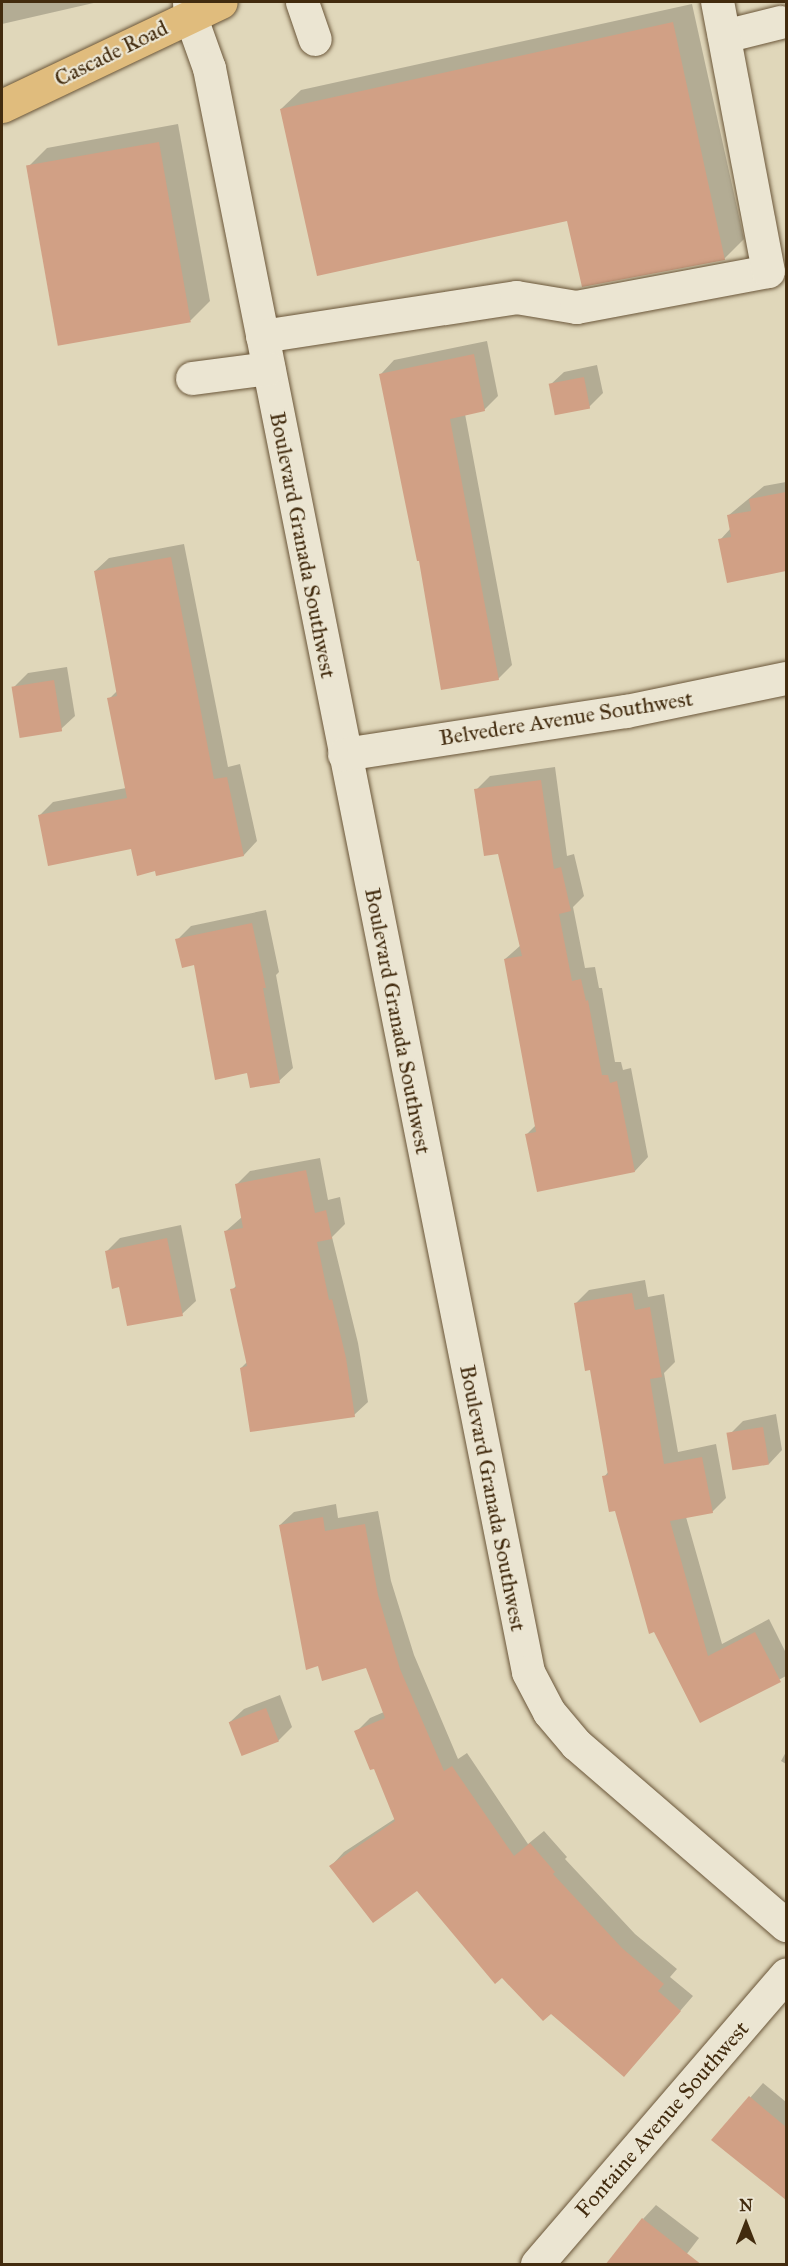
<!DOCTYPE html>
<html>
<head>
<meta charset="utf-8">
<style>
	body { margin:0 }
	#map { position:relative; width:788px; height:2266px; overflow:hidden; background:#e0d7ba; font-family:"IM FELL Great Primer",serif }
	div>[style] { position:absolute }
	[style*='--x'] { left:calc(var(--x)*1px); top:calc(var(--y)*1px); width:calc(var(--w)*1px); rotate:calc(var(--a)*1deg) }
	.shadow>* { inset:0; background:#0003 }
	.building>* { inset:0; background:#d1a085; transform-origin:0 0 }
	.roads { filter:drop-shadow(0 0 2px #6a5639) drop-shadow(0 0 2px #6a5639) }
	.minor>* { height:33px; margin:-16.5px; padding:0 16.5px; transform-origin:16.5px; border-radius:16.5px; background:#ebe5d2 }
	.major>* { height:33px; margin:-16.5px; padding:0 16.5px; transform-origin:16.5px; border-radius:16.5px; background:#e0bc7d }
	span { translate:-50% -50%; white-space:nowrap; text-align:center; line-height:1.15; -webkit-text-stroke:4.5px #ebe5d2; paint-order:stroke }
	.street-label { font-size:22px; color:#422b0e }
	.frame { position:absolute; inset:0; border:3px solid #422b0e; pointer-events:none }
	.north { position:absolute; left:716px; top:2194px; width:60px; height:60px; -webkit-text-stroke:4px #ebe5d2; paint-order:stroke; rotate:0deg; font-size:16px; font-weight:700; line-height:24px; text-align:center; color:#422b0e }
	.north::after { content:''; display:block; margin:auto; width:21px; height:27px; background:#422b0e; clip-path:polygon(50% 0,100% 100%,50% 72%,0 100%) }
</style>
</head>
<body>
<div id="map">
	<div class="shadow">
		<div style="clip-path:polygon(2px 2px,98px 2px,2px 24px)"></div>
		<div style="clip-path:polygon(692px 4px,744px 239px,724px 259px,568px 220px,281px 109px,301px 90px)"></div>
		<div style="clip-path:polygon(178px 124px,210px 301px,191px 320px,60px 343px,28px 167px,47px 148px)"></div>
		<div style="clip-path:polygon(487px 341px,498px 396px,484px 410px,465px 414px,512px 665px,498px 679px,381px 374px,394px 360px)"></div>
		<div style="clip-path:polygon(597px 365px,603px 393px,589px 407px,550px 385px,564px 372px)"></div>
		<div style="clip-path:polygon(786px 482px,786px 570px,728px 581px,720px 540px,731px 528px,729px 515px,764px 486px)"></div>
		<div style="clip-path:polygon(184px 544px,228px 767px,240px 764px,257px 841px,244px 855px,156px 869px,132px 847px,39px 816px,53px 802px,126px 788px,109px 699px,118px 690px,95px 571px,109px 558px)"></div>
		<div style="clip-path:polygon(67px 667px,75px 716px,61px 729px,14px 687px,28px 673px)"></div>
		<div style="clip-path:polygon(555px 767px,567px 856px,574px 854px,584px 896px,573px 907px,585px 968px,595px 967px,599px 988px,602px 988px,615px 1062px,621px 1062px,623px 1070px,631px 1068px,648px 1157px,635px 1171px,526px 1135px,536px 1125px,505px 959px,521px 945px,499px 853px,476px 790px,490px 776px)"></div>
		<div style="clip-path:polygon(266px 910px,279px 972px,276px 975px,293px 1068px,279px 1081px,248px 1072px,195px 963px,177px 940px,191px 926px)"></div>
		<div style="clip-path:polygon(320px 1158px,328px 1200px,340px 1197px,345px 1224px,332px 1237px,358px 1343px,368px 1402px,354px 1415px,241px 1368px,247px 1362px,232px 1290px,237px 1285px,226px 1231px,242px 1217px,236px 1185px,250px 1171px)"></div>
		<div style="clip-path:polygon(181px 1225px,196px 1301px,182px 1314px,120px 1285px,106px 1252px,120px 1238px)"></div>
		<div style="clip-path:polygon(645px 1280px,648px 1297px,664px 1294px,675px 1362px,664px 1373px,678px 1452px,716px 1444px,726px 1498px,712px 1512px,686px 1517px,722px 1644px,769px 1619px,786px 1653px,786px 1676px,701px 1721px,604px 1477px,609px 1471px,591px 1368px,576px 1303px,589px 1290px)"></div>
		<div style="clip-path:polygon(776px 1414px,782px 1450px,769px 1464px,729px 1435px,743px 1421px)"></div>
		<div style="clip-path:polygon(336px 1504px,338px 1518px,378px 1511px,391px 1581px,414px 1655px,458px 1759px,467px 1753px,528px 1844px,544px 1831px,567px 1857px,565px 1859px,635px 1934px,677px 1969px,670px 1977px,693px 1996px,637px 2061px,417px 1889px,331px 1866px,344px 1852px,396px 1818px,375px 1767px,356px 1732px,370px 1718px,384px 1712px,367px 1666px,280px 1525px,294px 1512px)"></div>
		<div style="clip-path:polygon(280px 1695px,292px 1727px,278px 1741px,230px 1722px,244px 1709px)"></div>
		<div style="clip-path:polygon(786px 1752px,786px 1764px,781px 1761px)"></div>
		<div style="clip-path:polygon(763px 2083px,786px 2102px,786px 2198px,713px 2140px)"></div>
		<div style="clip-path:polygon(656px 2205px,699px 2238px,679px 2264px,643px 2219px)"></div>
	</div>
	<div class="building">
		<div style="clip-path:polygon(673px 22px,725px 260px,582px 287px,567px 221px,317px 276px,280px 109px)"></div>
		<div style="left:159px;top:142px;width:183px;height:135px;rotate:80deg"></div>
		<div style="clip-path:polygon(474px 354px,485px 411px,450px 419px,499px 680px,441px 690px,419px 561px,417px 561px,379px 374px)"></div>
		<div style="left:584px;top:377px;width:32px;height:36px;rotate:79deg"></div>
		<div style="clip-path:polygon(786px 492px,786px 571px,727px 583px,718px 539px,731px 537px,727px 515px,751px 511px,749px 499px)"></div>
		<div style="clip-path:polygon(171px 557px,214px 779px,227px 777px,244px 856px,156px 876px,155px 871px,137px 876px,131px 849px,48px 866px,38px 815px,127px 798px,107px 698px,117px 696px,94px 571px)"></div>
		<div style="left:54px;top:680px;width:52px;height:43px;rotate:81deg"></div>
		<div style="clip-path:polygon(541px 780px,554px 869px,561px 867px,571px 911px,559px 914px,572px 981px,581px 979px,586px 1001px,588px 1000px,602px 1075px,608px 1075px,610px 1083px,617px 1081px,635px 1172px,537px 1192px,525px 1134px,536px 1132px,504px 959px,522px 956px,498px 854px,484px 856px,474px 789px)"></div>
		<div style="clip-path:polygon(252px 923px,266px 988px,263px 988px,280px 1083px,250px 1088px,247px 1073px,215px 1080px,194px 965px,182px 968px,175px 939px)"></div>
		<div style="clip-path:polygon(306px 1170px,315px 1213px,326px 1210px,332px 1239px,317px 1242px,329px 1300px,332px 1299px,346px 1358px,355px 1417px,250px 1432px,240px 1368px,247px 1366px,230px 1289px,236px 1288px,224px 1231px,243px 1228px,235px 1184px)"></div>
		<div style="clip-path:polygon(167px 1238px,183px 1316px,127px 1326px,119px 1287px,112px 1289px,105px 1251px)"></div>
		<div style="clip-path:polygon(632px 1293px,635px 1310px,650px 1307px,662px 1377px,650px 1379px,664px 1464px,702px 1457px,713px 1513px,670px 1521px,708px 1656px,755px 1632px,781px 1682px,700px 1723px,654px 1632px,649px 1634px,615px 1511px,609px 1512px,602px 1476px,608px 1475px,590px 1370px,585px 1371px,574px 1303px)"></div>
		<div style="left:763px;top:1427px;width:38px;height:37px;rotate:81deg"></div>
		<div style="clip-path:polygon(323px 1517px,325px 1531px,365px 1524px,378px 1595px,400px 1669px,444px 1771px,452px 1766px,514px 1856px,530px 1843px,555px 1872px,553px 1874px,622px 1948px,664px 1984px,658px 1991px,681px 2011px,624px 2077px,551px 2014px,543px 2021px,502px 1978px,495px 1984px,417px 1891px,373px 1923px,329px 1866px,395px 1821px,374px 1769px,370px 1770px,354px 1731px,385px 1718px,366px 1668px,322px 1681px,318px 1666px,306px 1670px,279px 1525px)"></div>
		<div style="left:266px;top:1708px;width:36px;height:40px;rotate:69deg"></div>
		<div style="clip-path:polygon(749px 2096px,786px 2127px,786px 2200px,711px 2140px)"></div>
		<div style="clip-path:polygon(642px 2218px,702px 2265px,605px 2265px)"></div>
	</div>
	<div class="roads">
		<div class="minor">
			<div style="--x:189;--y:2;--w:13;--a:86"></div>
			<div style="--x:190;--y:15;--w:56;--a:70.3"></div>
			<div style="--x:209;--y:68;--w:1635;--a:78.75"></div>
			<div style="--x:528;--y:1672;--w:45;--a:62.3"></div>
			<div style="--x:549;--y:1712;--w:42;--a:49.8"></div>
			<div style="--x:576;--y:1744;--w:277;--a:40.8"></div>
			<div style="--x:302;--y:2;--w:39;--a:71"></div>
			<div style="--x:724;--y:36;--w:58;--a:-14"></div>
			<div style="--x:262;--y:336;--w:257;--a:-8.7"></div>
			<div style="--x:516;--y:297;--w:61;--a:9.5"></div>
			<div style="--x:576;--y:307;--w:195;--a:-10.6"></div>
			<div style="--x:768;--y:271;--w:274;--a:-100.7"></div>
			<div style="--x:192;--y:378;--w:77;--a:-7.5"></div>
			<div style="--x:344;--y:754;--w:285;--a:-8.7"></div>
			<div style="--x:626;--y:711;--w:163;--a:-11.7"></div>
			<div style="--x:537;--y:2264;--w:382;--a:-49.3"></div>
		</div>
		<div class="major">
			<div style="--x:2;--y:106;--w:242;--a:-25.4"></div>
		</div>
	</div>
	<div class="street-label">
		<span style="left:111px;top:53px;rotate:-26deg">Cascade Road</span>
		<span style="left:303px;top:545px;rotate:79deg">Boulevard Granada Southwest</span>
		<span style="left:566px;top:718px;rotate:-9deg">Belvedere Avenue Southwest</span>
		<span style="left:398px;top:1021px;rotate:79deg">Boulevard Granada Southwest</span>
		<span style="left:493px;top:1498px;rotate:79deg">Boulevard Granada Southwest</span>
		<span style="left:662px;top:2119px;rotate:-49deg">Fontaine Avenue Southwest</span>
	</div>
	<div class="frame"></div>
	<div class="north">N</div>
</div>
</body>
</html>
